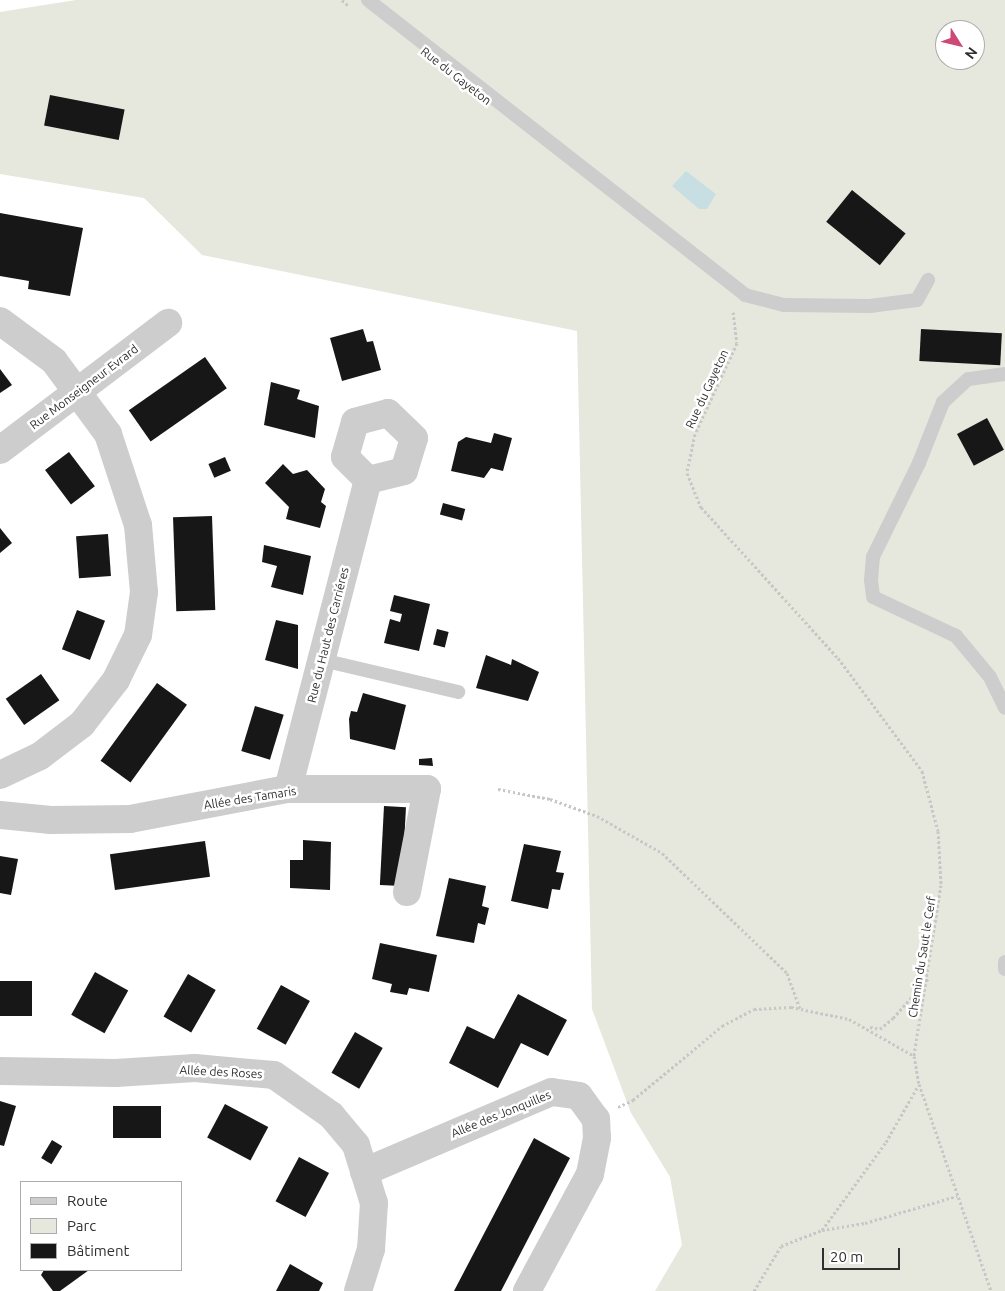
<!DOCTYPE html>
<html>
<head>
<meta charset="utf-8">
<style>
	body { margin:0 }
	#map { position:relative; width:1005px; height:1291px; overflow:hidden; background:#fff; font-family:Ubuntu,sans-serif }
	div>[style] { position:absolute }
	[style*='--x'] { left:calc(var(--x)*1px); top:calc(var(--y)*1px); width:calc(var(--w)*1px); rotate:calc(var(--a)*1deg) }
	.green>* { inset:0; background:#e6e8dd }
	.water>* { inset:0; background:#c7dfe2 }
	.building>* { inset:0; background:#171717; transform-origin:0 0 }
	.path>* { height:3px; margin-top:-1.5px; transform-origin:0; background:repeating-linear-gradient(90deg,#c7c7c7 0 2.5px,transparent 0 5px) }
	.service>* { height:14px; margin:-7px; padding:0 7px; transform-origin:7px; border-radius:7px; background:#cdcdcd }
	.minor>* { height:28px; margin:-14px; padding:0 14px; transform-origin:14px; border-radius:14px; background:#cdcdcd }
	span { translate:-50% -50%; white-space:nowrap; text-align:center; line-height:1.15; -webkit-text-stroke:5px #fff; paint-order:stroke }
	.street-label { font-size:12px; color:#303030 }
	.legend { position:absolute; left:20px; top:1181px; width:162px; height:90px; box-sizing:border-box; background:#fff; border:1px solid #acacac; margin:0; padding:6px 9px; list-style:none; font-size:15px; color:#303030 }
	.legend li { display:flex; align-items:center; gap:10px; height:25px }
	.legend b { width:25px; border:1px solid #acacac }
	.north { position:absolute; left:935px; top:20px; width:50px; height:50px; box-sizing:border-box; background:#fff; border:1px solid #acacac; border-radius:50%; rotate:126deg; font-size:14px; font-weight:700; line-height:20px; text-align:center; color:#303030 }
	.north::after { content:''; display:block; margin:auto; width:18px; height:22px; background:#cf4976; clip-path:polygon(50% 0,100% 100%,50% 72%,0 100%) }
	.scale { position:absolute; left:822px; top:1248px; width:78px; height:22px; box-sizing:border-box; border:2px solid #303030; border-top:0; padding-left:6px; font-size:15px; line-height:18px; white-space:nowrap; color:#303030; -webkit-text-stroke:4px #fff; paint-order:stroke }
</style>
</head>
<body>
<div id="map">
	<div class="green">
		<div style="clip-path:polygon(evenodd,76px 0,1005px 0,1005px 1291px,655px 1291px,682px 1245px,670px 1177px,631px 1113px,592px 1009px,577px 331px,202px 255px,144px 198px,0 174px,0 12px,76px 0,945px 30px,975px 30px,975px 60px,945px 60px,945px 30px)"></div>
	</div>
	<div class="water">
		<div style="clip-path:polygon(686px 171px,716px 194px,707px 209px,699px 209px,672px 186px)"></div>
	</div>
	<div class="building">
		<div style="left:50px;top:95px;width:76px;height:31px;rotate:11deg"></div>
		<div style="left:852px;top:190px;width:69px;height:41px;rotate:39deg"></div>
		<div style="clip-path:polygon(0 213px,83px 228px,70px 296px,28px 289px,29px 281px,0 276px)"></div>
		<div style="clip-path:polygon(363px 329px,367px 342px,373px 341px,381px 370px,342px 381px,330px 338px)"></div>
		<div style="left:921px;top:329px;width:81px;height:32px;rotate:3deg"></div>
		<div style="left:205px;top:357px;width:38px;height:93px;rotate:55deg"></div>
		<div style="clip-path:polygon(0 369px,12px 385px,0 393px)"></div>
		<div style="clip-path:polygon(271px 382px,300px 390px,297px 399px,319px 406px,315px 438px,264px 425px)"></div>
		<div style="left:987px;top:418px;width:36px;height:34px;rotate:62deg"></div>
		<div style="clip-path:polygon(494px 433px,512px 438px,503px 471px,491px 468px,484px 478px,451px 471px,458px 442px,466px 437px,491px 443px)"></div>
		<div style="left:69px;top:452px;width:43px;height:30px;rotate:53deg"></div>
		<div style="left:225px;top:457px;width:15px;height:18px;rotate:67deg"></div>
		<div style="clip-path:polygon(283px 464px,293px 474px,307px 470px,325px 489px,321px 502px,326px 506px,320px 528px,286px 519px,289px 507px,265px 483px)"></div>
		<div style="left:443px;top:503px;width:23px;height:12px;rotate:15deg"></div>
		<div style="left:212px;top:516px;width:94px;height:39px;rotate:88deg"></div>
		<div style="clip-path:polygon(0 528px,12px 543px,0 553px)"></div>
		<div style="left:108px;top:534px;width:42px;height:32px;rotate:86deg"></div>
		<div style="clip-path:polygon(264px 545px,311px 556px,303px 595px,271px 587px,277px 566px,262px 562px)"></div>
		<div style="clip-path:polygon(394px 595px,430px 604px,419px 651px,384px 643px,390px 619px,400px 622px,402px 614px,390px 611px)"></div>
		<div style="left:77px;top:610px;width:30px;height:42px;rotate:21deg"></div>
		<div style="clip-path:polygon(276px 620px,298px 625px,298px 669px,265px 660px)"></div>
		<div style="left:437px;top:629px;width:12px;height:16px;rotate:14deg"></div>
		<div style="clip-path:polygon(486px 655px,511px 665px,512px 659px,539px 672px,528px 701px,476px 688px)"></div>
		<div style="left:41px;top:674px;width:32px;height:43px;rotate:55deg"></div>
		<div style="left:157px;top:683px;width:37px;height:96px;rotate:36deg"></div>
		<div style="clip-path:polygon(363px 693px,406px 705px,395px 750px,350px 739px,349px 719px,351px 711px,357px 712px)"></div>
		<div style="left:255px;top:706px;width:30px;height:47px;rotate:17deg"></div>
		<div style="clip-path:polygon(432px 758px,433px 766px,419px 765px,419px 759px)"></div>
		<div style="left:384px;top:806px;width:22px;height:79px;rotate:3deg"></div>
		<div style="clip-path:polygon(303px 840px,331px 842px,330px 890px,290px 888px,290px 860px,303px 860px)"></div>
		<div style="left:205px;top:841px;width:36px;height:96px;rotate:82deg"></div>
		<div style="clip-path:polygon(524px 844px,561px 851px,556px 872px,564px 873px,560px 890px,552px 889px,548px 909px,511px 901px)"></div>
		<div style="clip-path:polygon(0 856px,18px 859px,11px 895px,0 893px)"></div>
		<div style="clip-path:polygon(449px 878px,486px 886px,482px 906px,489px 908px,485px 925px,478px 923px,474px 943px,436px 936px)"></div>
		<div style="clip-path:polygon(380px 943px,437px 955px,429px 992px,409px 988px,407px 995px,390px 992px,392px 984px,372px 979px)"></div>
		<div style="left:95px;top:972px;width:38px;height:49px;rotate:29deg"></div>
		<div style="left:188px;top:974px;width:32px;height:49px;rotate:30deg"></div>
		<div style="left:32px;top:981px;width:35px;height:32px;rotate:90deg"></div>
		<div style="left:281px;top:985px;width:33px;height:50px;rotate:29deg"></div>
		<div style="clip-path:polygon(518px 994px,567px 1020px,548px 1056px,521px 1043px,498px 1088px,449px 1063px,467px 1026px,494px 1039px)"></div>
		<div style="left:355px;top:1032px;width:32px;height:47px;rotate:30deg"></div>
		<div style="clip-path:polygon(0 1101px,16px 1106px,4px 1146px,0 1145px)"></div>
		<div style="left:225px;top:1104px;width:49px;height:38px;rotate:28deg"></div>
		<div style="left:113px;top:1106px;width:48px;height:32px"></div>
		<div style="clip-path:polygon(534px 1138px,570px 1158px,501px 1291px,454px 1291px)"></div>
		<div style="left:52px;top:1140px;width:12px;height:21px;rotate:31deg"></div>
		<div style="left:299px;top:1157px;width:34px;height:50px;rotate:28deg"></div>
		<div style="clip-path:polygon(290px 1264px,323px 1283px,319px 1291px,276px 1291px)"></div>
		<div style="clip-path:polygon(44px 1270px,89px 1270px,60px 1291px,53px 1291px,41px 1275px)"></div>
	</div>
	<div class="path">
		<div style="--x:342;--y:0;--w:9;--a:41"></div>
		<div style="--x:733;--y:312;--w:31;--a:83"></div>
		<div style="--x:737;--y:343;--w:100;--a:114.8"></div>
		<div style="--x:695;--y:434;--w:40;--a:102"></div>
		<div style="--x:687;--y:473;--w:37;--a:68"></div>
		<div style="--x:701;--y:507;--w:204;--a:47.8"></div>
		<div style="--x:838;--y:658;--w:141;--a:53.4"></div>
		<div style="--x:922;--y:771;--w:62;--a:75.1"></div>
		<div style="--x:938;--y:831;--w:54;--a:86.8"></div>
		<div style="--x:941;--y:885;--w:173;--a:99"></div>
		<div style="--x:914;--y:1056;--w:28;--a:80"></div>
		<div style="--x:919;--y:1084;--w:219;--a:70.8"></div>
		<div style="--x:498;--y:789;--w:53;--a:10.9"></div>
		<div style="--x:550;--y:799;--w:50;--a:19.9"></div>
		<div style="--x:597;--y:816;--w:75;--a:29.6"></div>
		<div style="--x:662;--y:853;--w:173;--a:43.8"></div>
		<div style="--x:787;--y:973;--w:38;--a:70"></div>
		<div style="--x:870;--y:1027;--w:10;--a:11"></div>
		<div style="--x:880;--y:1029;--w:17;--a:-40"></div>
		<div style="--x:893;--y:1018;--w:54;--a:-48"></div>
		<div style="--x:618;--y:1107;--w:17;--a:-25"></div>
		<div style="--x:633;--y:1100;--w:116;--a:-39.7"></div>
		<div style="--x:722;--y:1026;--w:36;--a:-28"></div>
		<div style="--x:754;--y:1009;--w:37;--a:-3"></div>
		<div style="--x:791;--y:1007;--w:59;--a:11.7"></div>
		<div style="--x:849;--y:1019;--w:75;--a:29.6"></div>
		<div style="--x:822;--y:1230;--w:109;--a:-54"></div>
		<div style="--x:886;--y:1142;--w:64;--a:-60.3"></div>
		<div style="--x:754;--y:1291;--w:52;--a:-59"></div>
		<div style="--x:781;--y:1246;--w:44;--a:-21.3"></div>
		<div style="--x:822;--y:1230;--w:44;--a:-9.2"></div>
		<div style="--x:865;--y:1223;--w:96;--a:-16.4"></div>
	</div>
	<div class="service">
		<div style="--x:368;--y:0;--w:479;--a:38"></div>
		<div style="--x:745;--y:295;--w:40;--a:14.4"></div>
		<div style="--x:784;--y:305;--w:86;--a:0.7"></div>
		<div style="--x:870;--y:306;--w:47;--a:-7.3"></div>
		<div style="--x:917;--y:300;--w:23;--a:-61"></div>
		<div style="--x:1005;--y:374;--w:37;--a:172"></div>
		<div style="--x:968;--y:379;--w:34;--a:137"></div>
		<div style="--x:943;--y:402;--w:66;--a:111.5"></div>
		<div style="--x:919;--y:463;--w:105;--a:116.1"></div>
		<div style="--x:873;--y:557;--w:23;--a:95"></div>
		<div style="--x:871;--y:580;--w:17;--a:83"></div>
		<div style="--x:873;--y:597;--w:92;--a:25.2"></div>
		<div style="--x:956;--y:636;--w:53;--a:50.3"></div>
		<div style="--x:990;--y:677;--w:34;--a:64"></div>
		<div style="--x:322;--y:660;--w:140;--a:13.2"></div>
		<div style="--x:1005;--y:962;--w:7;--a:90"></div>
	</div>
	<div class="minor">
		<div style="--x:0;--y:321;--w:67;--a:36.5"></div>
		<div style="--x:54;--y:361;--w:91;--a:53.5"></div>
		<div style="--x:108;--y:434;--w:96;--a:71.8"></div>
		<div style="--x:138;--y:525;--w:67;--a:84.9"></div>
		<div style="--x:144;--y:592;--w:43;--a:97.9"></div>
		<div style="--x:138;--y:635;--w:50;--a:116.1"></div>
		<div style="--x:116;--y:680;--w:56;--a:127.7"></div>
		<div style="--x:82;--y:724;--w:53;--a:142.7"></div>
		<div style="--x:40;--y:756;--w:44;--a:154.6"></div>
		<div style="--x:0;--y:450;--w:211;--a:-37.1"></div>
		<div style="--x:288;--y:789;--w:319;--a:-75.5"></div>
		<div style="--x:368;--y:480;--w:37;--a:-14"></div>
		<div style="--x:404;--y:471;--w:34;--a:-73"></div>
		<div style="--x:414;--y:438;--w:36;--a:-136"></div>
		<div style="--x:388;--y:413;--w:34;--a:165"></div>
		<div style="--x:355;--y:422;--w:36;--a:106"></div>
		<div style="--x:345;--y:457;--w:33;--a:45"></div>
		<div style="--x:0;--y:815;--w:51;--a:5.6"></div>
		<div style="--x:51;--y:820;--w:79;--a:-0.7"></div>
		<div style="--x:130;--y:819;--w:161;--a:-10.8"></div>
		<div style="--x:288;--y:789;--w:139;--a:0"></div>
		<div style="--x:427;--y:789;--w:105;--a:101"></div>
		<div style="--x:0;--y:1071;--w:116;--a:1"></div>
		<div style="--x:116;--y:1073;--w:79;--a:-3.6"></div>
		<div style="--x:195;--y:1068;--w:79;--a:5.1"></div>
		<div style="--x:274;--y:1075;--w:70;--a:35.1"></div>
		<div style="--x:331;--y:1115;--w:39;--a:50"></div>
		<div style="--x:356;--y:1145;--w:61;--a:72.8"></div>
		<div style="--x:374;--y:1203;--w:46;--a:93.7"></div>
		<div style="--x:371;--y:1249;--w:44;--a:107.2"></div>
		<div style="--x:364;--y:1172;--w:204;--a:-23.1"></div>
		<div style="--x:552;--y:1092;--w:27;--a:8"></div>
		<div style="--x:579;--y:1096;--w:29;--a:54"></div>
		<div style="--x:596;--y:1119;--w:19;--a:87"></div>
		<div style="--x:597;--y:1138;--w:37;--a:101"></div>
		<div style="--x:590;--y:1174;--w:133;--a:118.3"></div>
	</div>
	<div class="street-label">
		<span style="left:456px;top:76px;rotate:38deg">Rue du Gayeton</span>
		<span style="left:84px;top:387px;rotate:-37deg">Rue Monseigneur Evrard</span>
		<span style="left:707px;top:389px;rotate:-65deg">Rue du Gayeton</span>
		<span style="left:328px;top:635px;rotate:-76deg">Rue du Haut des Carriéres</span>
		<span style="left:250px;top:798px;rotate:-9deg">Allée des Tamaris</span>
		<span style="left:922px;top:957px;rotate:-81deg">Chemin du Saut le Cerf</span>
		<span style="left:221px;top:1072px;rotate:3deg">Allée des Roses</span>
		<span style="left:501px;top:1114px;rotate:-22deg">Allée des Jonquilles</span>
	</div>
	<ul class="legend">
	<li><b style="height:6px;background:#cdcdcd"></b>Route</li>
	<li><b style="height:14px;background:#e6e8dd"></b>Parc</li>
	<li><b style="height:14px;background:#171717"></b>Bâtiment</li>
	</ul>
	<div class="north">N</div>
	<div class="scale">20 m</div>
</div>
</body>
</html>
